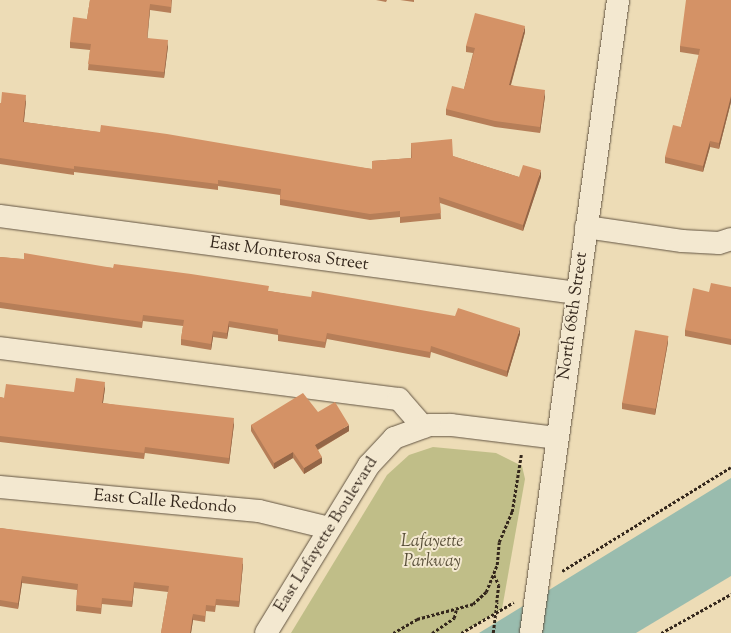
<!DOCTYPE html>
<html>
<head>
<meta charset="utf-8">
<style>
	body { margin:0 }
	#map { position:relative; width:731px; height:633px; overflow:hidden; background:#eddcb6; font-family:"Sorts Mill Goudy",serif }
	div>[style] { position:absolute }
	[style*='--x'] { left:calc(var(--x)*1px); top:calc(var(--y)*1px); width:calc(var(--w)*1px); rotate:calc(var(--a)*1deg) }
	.green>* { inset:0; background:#c0be88 }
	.water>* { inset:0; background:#99bcae }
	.path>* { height:2.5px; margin-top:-1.25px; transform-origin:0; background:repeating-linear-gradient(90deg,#34271c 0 3px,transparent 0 5px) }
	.roads { filter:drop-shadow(0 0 1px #625442) drop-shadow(0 0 1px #625442) }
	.minor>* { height:22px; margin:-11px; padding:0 11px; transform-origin:11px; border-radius:11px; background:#f3e8d0 }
	.path-bridge>* { height:2.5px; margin-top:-1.25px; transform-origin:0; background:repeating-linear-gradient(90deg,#34271c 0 3px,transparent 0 5px) }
	.wall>* { inset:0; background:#b67e58 }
	.shaded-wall>* { inset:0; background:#946647 }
	.building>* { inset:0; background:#d49266; transform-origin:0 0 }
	span { translate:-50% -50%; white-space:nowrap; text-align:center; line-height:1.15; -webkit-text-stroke:4px #f3e8d0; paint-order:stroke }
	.street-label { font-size:17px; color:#34271c }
	.park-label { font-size:17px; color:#574d37; font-style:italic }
</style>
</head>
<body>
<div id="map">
	<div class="green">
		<div style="clip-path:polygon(433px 447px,496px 453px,522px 466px,525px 479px,502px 609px,461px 633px,291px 633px,387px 475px,409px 455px)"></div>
	</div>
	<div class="water">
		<div style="clip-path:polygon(731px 478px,731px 576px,636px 633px,479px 633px)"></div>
	</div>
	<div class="path">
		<div style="--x:562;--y:571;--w:198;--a:-31.6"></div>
		<div style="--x:494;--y:575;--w:11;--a:63"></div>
		<div style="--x:499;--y:585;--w:17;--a:97"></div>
		<div style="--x:393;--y:633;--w:28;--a:-30"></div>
		<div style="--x:417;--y:619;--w:58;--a:-15"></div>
		<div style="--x:473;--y:604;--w:18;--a:-43"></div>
		<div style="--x:486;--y:592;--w:29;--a:-68"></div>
		<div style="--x:497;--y:565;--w:23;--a:-85"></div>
		<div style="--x:499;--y:542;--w:33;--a:-67"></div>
		<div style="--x:512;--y:512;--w:58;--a:-81"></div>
		<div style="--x:432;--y:633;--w:27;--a:-34"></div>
		<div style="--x:454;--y:618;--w:8;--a:-76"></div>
		<div style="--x:461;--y:633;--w:61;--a:-30.3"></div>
		<div style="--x:661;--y:633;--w:80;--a:-29.1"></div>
	</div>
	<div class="roads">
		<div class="minor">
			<div style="--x:0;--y:216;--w:582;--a:7.6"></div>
			<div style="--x:586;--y:227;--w:97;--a:8.3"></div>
			<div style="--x:682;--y:241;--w:37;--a:3"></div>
			<div style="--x:719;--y:243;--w:13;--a:-18"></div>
			<div style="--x:0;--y:348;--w:402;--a:7.3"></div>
			<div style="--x:399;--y:399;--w:37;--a:49"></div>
			<div style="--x:0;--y:487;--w:260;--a:5.3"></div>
			<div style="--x:259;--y:511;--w:72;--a:13.7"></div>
			<div style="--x:266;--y:633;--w:197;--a:-58.5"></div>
			<div style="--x:369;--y:465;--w:37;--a:-47"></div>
			<div style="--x:394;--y:438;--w:38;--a:-20"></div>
			<div style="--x:430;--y:425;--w:21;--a:0"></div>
			<div style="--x:451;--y:425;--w:107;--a:7"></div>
			<div style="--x:531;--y:633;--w:639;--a:-82.17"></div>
		</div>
	</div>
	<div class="path-bridge">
		<div style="--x:493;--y:633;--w:31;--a:-83"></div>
	</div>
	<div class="wall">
		<div style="clip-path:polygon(90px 0,172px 0,171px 13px,150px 10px,147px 38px,168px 46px,164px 78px,88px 70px,90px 50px,70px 48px,70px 42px,87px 19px)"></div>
		<div style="clip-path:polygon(376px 0,387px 0,386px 2px)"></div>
		<div style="clip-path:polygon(400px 0,414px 0,414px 2px)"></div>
		<div style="clip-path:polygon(731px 0,731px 102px,719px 149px,710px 147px,703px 172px,665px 163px,665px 157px,681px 127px,699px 55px,680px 52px,680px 46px)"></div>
		<div style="clip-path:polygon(525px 32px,511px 85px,545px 96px,540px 133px,495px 127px,446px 115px,446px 109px,464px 89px,473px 53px,466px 52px,466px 46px)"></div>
		<div style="clip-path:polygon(26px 101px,24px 122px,372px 169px,372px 161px,411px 158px,411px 143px,519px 177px,541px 177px,523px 231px,440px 203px,441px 219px,400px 223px,400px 217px,370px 220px,280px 205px,280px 195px,218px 186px,218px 190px,74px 172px,74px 175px,0 164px,0 103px)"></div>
		<div style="clip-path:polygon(0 257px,113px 268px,269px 291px,520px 334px,507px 377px,431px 352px,430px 358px,327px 339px,325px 348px,278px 341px,278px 335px,229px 327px,227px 339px,213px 337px,211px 350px,181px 345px,181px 339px,183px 326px,143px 321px,142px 328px,0 308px)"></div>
		<div style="clip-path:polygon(731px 287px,731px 345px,685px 336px,685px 330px,709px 292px)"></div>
		<div style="clip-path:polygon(668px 342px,655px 415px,622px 409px,622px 403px)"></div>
		<div style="clip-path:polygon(105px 388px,103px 403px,234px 424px,229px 464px,145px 453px,144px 459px,0 442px,0 397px,4px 398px,74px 392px)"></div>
		<div style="clip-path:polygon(318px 412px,349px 431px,318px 450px,322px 463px,304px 474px,293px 458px,274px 469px,251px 431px,251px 425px)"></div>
		<div style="clip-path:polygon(0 528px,243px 564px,239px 607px,216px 605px,215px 612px,206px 611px,205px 622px,193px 620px,191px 633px,161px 633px,168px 592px,134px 588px,132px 607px,102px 604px,101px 614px,76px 611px,77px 590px,22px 583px,18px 609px,0 606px)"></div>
	</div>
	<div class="shaded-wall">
		<div style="clip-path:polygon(150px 4px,150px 10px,147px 44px,147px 38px)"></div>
		<div style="clip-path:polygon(525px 26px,525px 32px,509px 91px,509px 85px)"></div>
		<div style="clip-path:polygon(168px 40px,168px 46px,164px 78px,164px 72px)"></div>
		<div style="clip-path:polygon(545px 90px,545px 96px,540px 133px,540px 127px)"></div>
		<div style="clip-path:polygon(26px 95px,26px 101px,23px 128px,23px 122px)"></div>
		<div style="clip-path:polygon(731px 96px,731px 102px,719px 149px,719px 143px)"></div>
		<div style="clip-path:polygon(710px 141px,710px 147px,703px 172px,703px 166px)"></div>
		<div style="clip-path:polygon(541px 170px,541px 177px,523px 231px,523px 225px)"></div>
		<div style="clip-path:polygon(229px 321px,229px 327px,227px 339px,227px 333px)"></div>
		<div style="clip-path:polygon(520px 328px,520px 334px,507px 377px,507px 371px)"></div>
		<div style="clip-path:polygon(213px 331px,213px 337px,211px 350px,211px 344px)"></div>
		<div style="clip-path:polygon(668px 336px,668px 342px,655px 415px,655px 409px)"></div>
		<div style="clip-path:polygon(105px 382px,105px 388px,102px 409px,102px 403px)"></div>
		<div style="clip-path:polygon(234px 418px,234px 424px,229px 464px,229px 458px)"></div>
		<div style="clip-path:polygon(349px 425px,349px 431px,315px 451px,315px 445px)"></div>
		<div style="clip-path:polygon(293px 452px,293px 458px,274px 469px,274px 463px)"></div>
		<div style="clip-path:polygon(322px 457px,322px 463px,304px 474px,304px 468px)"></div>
		<div style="clip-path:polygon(243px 558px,243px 564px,239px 607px,239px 601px)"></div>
		<div style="clip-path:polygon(22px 576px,22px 583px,18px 609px,18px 603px)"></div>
		<div style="clip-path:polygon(134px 582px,134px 588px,132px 607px,132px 601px)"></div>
		<div style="clip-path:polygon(193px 614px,193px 620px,191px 633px,190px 633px)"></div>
	</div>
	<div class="building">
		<div style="clip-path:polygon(90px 0,171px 0,171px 7px,150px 4px,147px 38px,168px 40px,164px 72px,88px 64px,91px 44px,70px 42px,73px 17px,87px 19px)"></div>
		<div style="clip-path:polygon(686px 0,731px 0,731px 96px,719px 143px,710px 141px,703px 166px,665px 157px,673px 125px,681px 127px,700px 49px,680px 46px)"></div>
		<div style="clip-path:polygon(475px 13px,525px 26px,509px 85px,545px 90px,540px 127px,495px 121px,446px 109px,452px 86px,464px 89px,475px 48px,466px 46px)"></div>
		<div style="clip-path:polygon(2px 92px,26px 95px,23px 122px,100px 132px,101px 125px,167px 134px,372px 169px,372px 161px,412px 158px,411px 143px,452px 139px,453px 156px,519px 177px,523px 165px,541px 170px,523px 225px,439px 197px,441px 213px,400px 217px,400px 211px,370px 214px,280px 199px,281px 189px,218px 180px,218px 184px,74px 166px,74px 169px,0 158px,0 103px,1px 103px)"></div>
		<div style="clip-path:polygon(24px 253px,113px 268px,114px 264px,191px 274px,269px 286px,268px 291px,311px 297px,312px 291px,455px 316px,458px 308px,520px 328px,507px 371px,431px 346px,430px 352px,327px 333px,325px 342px,278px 334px,278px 329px,229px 321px,227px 333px,213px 331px,211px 344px,181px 339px,184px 320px,143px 315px,142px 322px,0 302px,0 257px,24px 259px)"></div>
		<div style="clip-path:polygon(711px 283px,731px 287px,731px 339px,685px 330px,693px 288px,709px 292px)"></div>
		<div style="left:635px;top:330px;width:34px;height:74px;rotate:10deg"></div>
		<div style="clip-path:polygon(76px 378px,105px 382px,102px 403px,234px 418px,229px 458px,145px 447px,144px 453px,0 436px,0 397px,4px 398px,6px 384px,74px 392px)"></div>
		<div style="clip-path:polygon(303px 393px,318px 412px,335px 402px,349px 425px,315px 445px,322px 457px,304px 468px,293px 452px,274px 463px,251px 425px)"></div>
		<div style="clip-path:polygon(0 528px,243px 558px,239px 601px,216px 599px,215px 606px,206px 605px,205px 616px,193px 614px,190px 633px,161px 633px,169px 586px,134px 582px,132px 601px,102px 598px,101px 608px,76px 605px,78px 584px,22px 576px,18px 603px,0 600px)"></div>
	</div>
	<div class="street-label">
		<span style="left:289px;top:255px;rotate:8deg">East Monterosa Street</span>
		<span style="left:574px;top:316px;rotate:-82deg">North 68th Street</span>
		<span style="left:165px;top:503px;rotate:5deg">East Calle Redondo</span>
		<span style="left:327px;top:535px;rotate:-58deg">East Lafayette Boulevard</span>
	</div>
	<div class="park-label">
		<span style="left:432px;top:553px">Lafayette<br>Parkway</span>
	</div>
</div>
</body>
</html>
